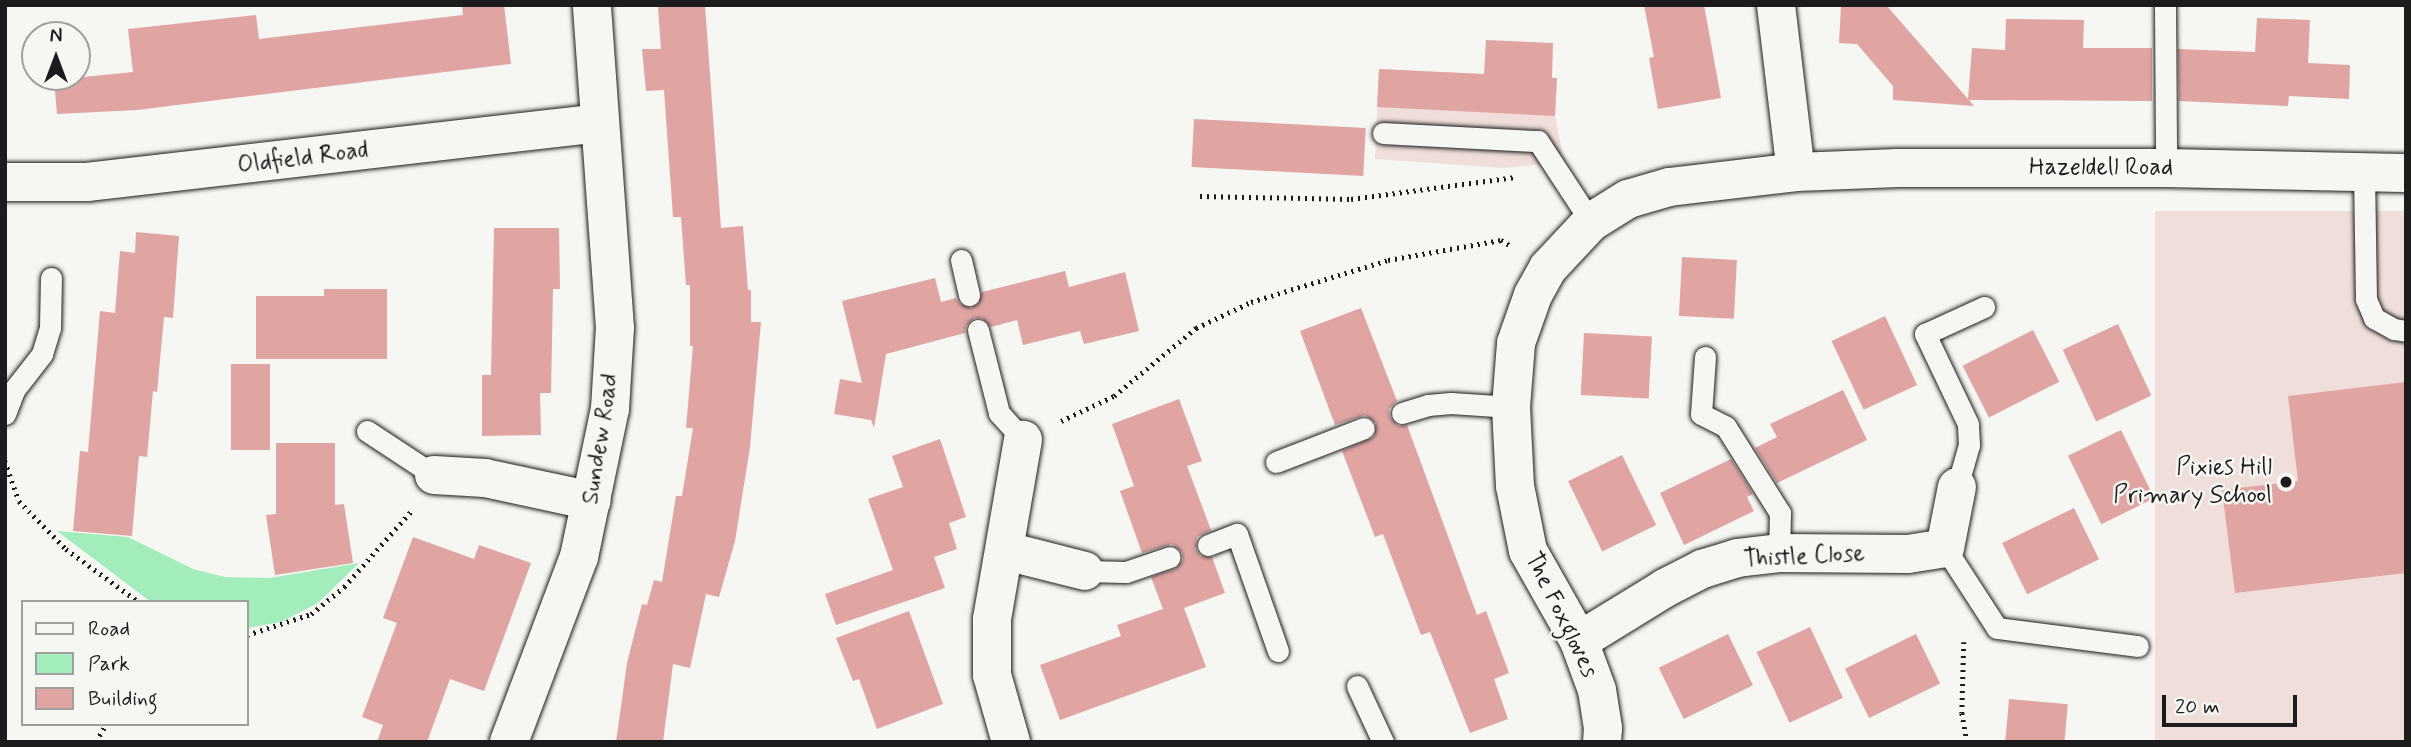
<!DOCTYPE html>
<html>
<head>
<meta charset="utf-8">
<style>
	body { margin:0 }
	#map { position:relative; width:2411px; height:747px; overflow:hidden; background:#f6f6f2; font-family:Mynerve,sans-serif }
	div>[style] { position:absolute }
	[style*='--x'] { left:calc(var(--x)*1px); top:calc(var(--y)*1px); width:calc(var(--w)*1px); rotate:calc(var(--a)*1deg) }
	.built>* { inset:0; background:#efdeda; transform-origin:0 0 }
	.green>* { inset:0; background:#a3ecbb }
	.building>* { inset:0; background:#e0a5a3; transform-origin:0 0 }
	.path>* { height:4.5px; margin-top:-2.25px; transform-origin:0; background:repeating-linear-gradient(90deg,#1c1c1c 0 2px,transparent 0 7px) }
	.roads { filter:drop-shadow(0 0 2px #1c1c1c) drop-shadow(0 0 2px #1c1c1c) }
	.service>* { height:21px; margin:-10.5px; padding:0 10.5px; transform-origin:10.5px; border-radius:10.5px; background:#f6f6f2 }
	.minor>* { height:38px; margin:-19px; padding:0 19px; transform-origin:19px; border-radius:19px; background:#f6f6f2 }
	.dots>* { width:19px; height:19px; translate:-50% -50%; box-sizing:border-box; border:4px solid #f6f6f2; border-radius:50% }
	span { translate:-50% -50%; white-space:nowrap; text-align:center; line-height:1.15; -webkit-text-stroke:5px #f6f6f2; paint-order:stroke }
	.street-label { font-size:24px; color:#1c1c1c }
	.poi-label { font-size:24px; color:#1c1c1c }
	.right { translate:-100% -50%; text-align:right }
	.frame { position:absolute; inset:0; border:7px solid #1c1c1c; pointer-events:none }
	.legend { position:absolute; left:21px; top:600px; width:228px; height:126px; box-sizing:border-box; background:#f6f6f2; border:2px solid #9f9f9c; margin:0; padding:9px 12px; list-style:none; font-size:21px; color:#1c1c1c }
	.legend li { display:flex; align-items:center; gap:14px; height:35px }
	.legend b { width:35px; border:2px solid #9f9f9c }
	.north { position:absolute; left:21px; top:21px; width:70px; height:70px; box-sizing:border-box; background:#f6f6f2; border:2px solid #9f9f9c; border-radius:50%; rotate:0deg; font-size:19px; font-weight:700; line-height:28px; text-align:center; color:#1c1c1c }
	.north::after { content:''; display:block; margin:auto; width:24px; height:32px; background:#1c1c1c; clip-path:polygon(50% 0,100% 100%,50% 72%,0 100%) }
	.scale { position:absolute; left:2162px; top:695px; width:135px; height:32px; box-sizing:border-box; border:4px solid #1c1c1c; border-top:0; padding-left:9px; font-size:21px; line-height:24px; white-space:nowrap; color:#1c1c1c; -webkit-text-stroke:5px #f6f6f2; paint-order:stroke }
</style>
</head>
<body>
<div id="map">
	<div class="built">
		<div style="clip-path:polygon(1379px 69px,1557px 78px,1555px 116px,1564px 162px,1505px 168px,1375px 159px)"></div>
		<div style="left:2406px;top:211px;width:531px;height:251px;rotate:90deg"></div>
	</div>
	<div class="green">
		<div style="clip-path:polygon(57px 531px,128px 537px,193px 569px,225px 577px,270px 578px,359px 563px,318px 603px,281px 622px,247px 628px,247px 602px,151px 602px)"></div>
	</div>
	<div class="building">
		<div style="clip-path:polygon(462px 5px,504px 5px,511px 64px,137px 110px,57px 114px,54px 80px,133px 72px,128px 29px,256px 15px,259px 39px,463px 15px)"></div>
		<div style="clip-path:polygon(705px 5px,721px 228px,743px 226px,748px 290px,751px 290px,751px 322px,761px 322px,750px 447px,735px 541px,719px 597px,706px 594px,690px 668px,673px 664px,663px 742px,616px 742px,627px 663px,642px 604px,647px 605px,654px 580px,662px 582px,676px 496px,682px 496px,693px 428px,686px 428px,693px 346px,690px 346px,690px 285px,686px 285px,681px 217px,673px 217px,664px 90px,646px 91px,642px 49px,661px 49px,658px 7px)"></div>
		<div style="clip-path:polygon(1644px 5px,1704px 5px,1721px 98px,1658px 109px,1649px 58px,1654px 57px)"></div>
		<div style="clip-path:polygon(1841px 5px,1886px 5px,1968px 99px,1972px 48px,2005px 50px,2006px 19px,2084px 20px,2083px 48px,2152px 48px,2152px 101px,1969px 100px,1974px 106px,1893px 100px,1893px 86px,1857px 44px,1839px 43px)"></div>
		<div style="clip-path:polygon(2257px 18px,2310px 20px,2308px 63px,2350px 65px,2349px 99px,2289px 96px,2288px 106px,2179px 101px,2178px 49px,2255px 52px)"></div>
		<div style="clip-path:polygon(1486px 40px,1553px 43px,1552px 78px,1557px 78px,1555px 116px,1377px 107px,1379px 69px,1484px 74px)"></div>
		<div style="left:1194px;top:119px;width:172px;height:48px;rotate:3deg"></div>
		<div style="clip-path:polygon(494px 228px,559px 228px,560px 289px,553px 289px,551px 393px,540px 393px,541px 435px,482px 436px,482px 375px,491px 375px)"></div>
		<div style="clip-path:polygon(136px 232px,179px 236px,173px 318px,164px 317px,157px 392px,153px 391px,147px 457px,139px 456px,132px 536px,73px 531px,80px 451px,88px 452px,100px 311px,115px 313px,120px 251px,135px 253px)"></div>
		<div style="left:1682px;top:257px;width:55px;height:59px;rotate:3deg"></div>
		<div style="clip-path:polygon(1065px 271px,1069px 287px,1125px 272px,1139px 331px,1084px 344px,1080px 331px,1023px 345px,1017px 320px,991px 327px,982px 318px,974px 318px,966px 326px,965px 333px,886px 354px,874px 428px,871px 420px,834px 414px,840px 379px,862px 383px,842px 301px,935px 278px,941px 302px,956px 298px,960px 304px,971px 308px,978px 304px,982px 292px)"></div>
		<div style="clip-path:polygon(324px 289px,387px 289px,387px 359px,256px 359px,256px 296px,324px 296px)"></div>
		<div style="clip-path:polygon(1361px 308px,1397px 401px,1389px 409px,1390px 417px,1398px 426px,1407px 425px,1477px 615px,1486px 611px,1509px 673px,1494px 679px,1508px 719px,1470px 733px,1430px 632px,1421px 635px,1383px 534px,1375px 537px,1342px 451px,1374px 437px,1376px 423px,1365px 415px,1335px 425px,1300px 331px)"></div>
		<div style="left:1885px;top:316px;width:76px;height:59px;rotate:65deg"></div>
		<div style="left:2118px;top:324px;width:79px;height:61px;rotate:65deg"></div>
		<div style="left:2033px;top:330px;width:58px;height:79px;rotate:63deg"></div>
		<div style="left:1584px;top:333px;width:68px;height:62px;rotate:3deg"></div>
		<div style="left:270px;top:364px;width:86px;height:39px;rotate:90deg"></div>
		<div style="clip-path:polygon(2406px 382px,2406px 573px,2235px 593px,2222px 490px,2298px 481px,2288px 396px)"></div>
		<div style="clip-path:polygon(1843px 390px,1867px 440px,1777px 483px,1755px 448px,1777px 437px,1770px 424px)"></div>
		<div style="clip-path:polygon(1179px 399px,1202px 461px,1187px 466px,1211px 530px,1197px 537px,1196px 549px,1200px 556px,1212px 557px,1225px 593px,1184px 608px,1206px 667px,1060px 720px,1040px 665px,1121px 636px,1117px 625px,1163px 609px,1151px 577px,1175px 569px,1183px 560px,1182px 552px,1172px 544px,1142px 553px,1120px 491px,1134px 486px,1112px 424px)"></div>
		<div style="left:2121px;top:430px;width:76px;height:59px;rotate:64deg"></div>
		<div style="clip-path:polygon(940px 439px,966px 517px,949px 523px,957px 549px,934px 557px,945px 588px,836px 625px,825px 594px,893px 570px,868px 499px,903px 487px,892px 456px)"></div>
		<div style="clip-path:polygon(276px 443px,335px 443px,335px 505px,344px 504px,353px 563px,275px 575px,266px 515px,276px 514px)"></div>
		<div style="left:1622px;top:455px;width:78px;height:60px;rotate:64deg"></div>
		<div style="clip-path:polygon(1731px 459px,1753px 494px,1747px 497px,1754px 511px,1684px 545px,1660px 493px)"></div>
		<div style="left:2074px;top:508px;width:57px;height:80px;rotate:64deg"></div>
		<div style="clip-path:polygon(413px 537px,474px 559px,479px 545px,531px 563px,484px 691px,450px 679px,427px 742px,377px 742px,383px 725px,362px 717px,397px 623px,383px 618px)"></div>
		<div style="clip-path:polygon(909px 611px,943px 704px,877px 729px,859px 679px,853px 681px,836px 638px)"></div>
		<div style="left:1810px;top:627px;width:78px;height:59px;rotate:65deg"></div>
		<div style="left:1728px;top:634px;width:57px;height:77px;rotate:64deg"></div>
		<div style="left:1916px;top:634px;width:55px;height:79px;rotate:64deg"></div>
		<div style="left:2009px;top:699px;width:59px;height:43px;rotate:5deg"></div>
	</div>
	<div class="path">
		<div style="--x:1200;--y:196;--w:151;--a:1.1"></div>
		<div style="--x:1351;--y:199;--w:166;--a:-7.6"></div>
		<div style="--x:1061;--y:421;--w:59;--a:-25.3"></div>
		<div style="--x:1114;--y:396;--w:107;--a:-39.7"></div>
		<div style="--x:1196;--y:328;--w:61;--a:-25.3"></div>
		<div style="--x:1251;--y:302;--w:143;--a:-17"></div>
		<div style="--x:1388;--y:260;--w:115;--a:-10"></div>
		<div style="--x:1501;--y:240;--w:12;--a:31"></div>
		<div style="--x:5;--y:461;--w:42;--a:70.7"></div>
		<div style="--x:19;--y:501;--w:67;--a:45.6"></div>
		<div style="--x:66;--y:549;--w:90;--a:36"></div>
		<div style="--x:247;--y:635;--w:67;--a:-18.2"></div>
		<div style="--x:311;--y:614;--w:43;--a:-39.3"></div>
		<div style="--x:344;--y:587;--w:104;--a:-48.5"></div>
		<div style="--x:1964;--y:642;--w:71;--a:91.6"></div>
		<div style="--x:1962;--y:713;--w:29;--a:80"></div>
		<div style="--x:96;--y:742;--w:21;--a:-61"></div>
	</div>
	<div class="roads">
		<div class="service">
			<div style="--x:2165;--y:5;--w:163;--a:89.6"></div>
			<div style="--x:1383;--y:133;--w:155;--a:3"></div>
			<div style="--x:1538;--y:141;--w:97;--a:56.8"></div>
			<div style="--x:2364;--y:172;--w:127;--a:89.1"></div>
			<div style="--x:2366;--y:299;--w:21;--a:67"></div>
			<div style="--x:2374;--y:318;--w:23;--a:29"></div>
			<div style="--x:2394;--y:329;--w:12;--a:9"></div>
			<div style="--x:961;--y:260;--w:36;--a:77"></div>
			<div style="--x:978;--y:330;--w:86;--a:75.8"></div>
			<div style="--x:999;--y:413;--w:36;--a:48"></div>
			<div style="--x:1705;--y:357;--w:57;--a:94"></div>
			<div style="--x:1701;--y:414;--w:28;--a:27"></div>
			<div style="--x:1726;--y:427;--w:102;--a:57.9"></div>
			<div style="--x:1780;--y:513;--w:40;--a:91.4"></div>
			<div style="--x:1402;--y:413;--w:27;--a:-17"></div>
			<div style="--x:1428;--y:405;--w:23;--a:-5"></div>
			<div style="--x:1451;--y:403;--w:60;--a:3.8"></div>
			<div style="--x:5;--y:414;--w:26;--a:-69"></div>
			<div style="--x:14;--y:390;--w:46;--a:-52.1"></div>
			<div style="--x:42;--y:354;--w:27;--a:-73"></div>
			<div style="--x:50;--y:328;--w:50;--a:-88.9"></div>
			<div style="--x:367;--y:431;--w:80;--a:33.3"></div>
			<div style="--x:1276;--y:462;--w:94;--a:-21.1"></div>
			<div style="--x:1957;--y:487;--w:44;--a:-74.1"></div>
			<div style="--x:1969;--y:445;--w:21;--a:-93"></div>
			<div style="--x:1968;--y:424;--w:100;--a:-115.5"></div>
			<div style="--x:1925;--y:334;--w:65;--a:-24.6"></div>
			<div style="--x:1208;--y:545;--w:31;--a:-21"></div>
			<div style="--x:1237;--y:534;--w:124;--a:70.7"></div>
			<div style="--x:1945;--y:548;--w:95;--a:57"></div>
			<div style="--x:1997;--y:628;--w:142;--a:7.3"></div>
			<div style="--x:1085;--y:571;--w:41;--a:1.4"></div>
			<div style="--x:1126;--y:572;--w:46;--a:-18.8"></div>
			<div style="--x:1357;--y:686;--w:62;--a:65.1"></div>
		</div>
		<div class="minor">
			<div style="--x:1776;--y:5;--w:168;--a:83.2"></div>
			<div style="--x:5;--y:182;--w:82;--a:0"></div>
			<div style="--x:87;--y:182;--w:516;--a:-6.56"></div>
			<div style="--x:434;--y:475;--w:51;--a:3.4"></div>
			<div style="--x:485;--y:478;--w:109;--a:12.1"></div>
			<div style="--x:1006;--y:551;--w:81;--a:14.2"></div>
			<div style="--x:1579;--y:641;--w:101;--a:-31.6"></div>
			<div style="--x:1665;--y:588;--w:42;--a:-27.2"></div>
			<div style="--x:1702;--y:569;--w:37;--a:-17"></div>
			<div style="--x:1737;--y:558;--w:42;--a:-6.8"></div>
			<div style="--x:1779;--y:553;--w:129;--a:0.4"></div>
			<div style="--x:1908;--y:554;--w:37;--a:-9"></div>
			<div style="--x:1945;--y:548;--w:62;--a:-78.9"></div>
			<div style="--x:509;--y:742;--w:198;--a:-69.3"></div>
			<div style="--x:579;--y:557;--w:151;--a:-78.2"></div>
			<div style="--x:610;--y:409;--w:81;--a:-86.5"></div>
			<div style="--x:615;--y:328;--w:324;--a:-94.1"></div>
			<div style="--x:1011;--y:742;--w:70;--a:-105.8"></div>
			<div style="--x:992;--y:675;--w:56;--a:-90"></div>
			<div style="--x:992;--y:619;--w:182;--a:-80.2"></div>
			<div style="--x:1602;--y:742;--w:14;--a:-86"></div>
			<div style="--x:1603;--y:728;--w:38;--a:-99"></div>
			<div style="--x:1597;--y:690;--w:52;--a:-110.2"></div>
			<div style="--x:1579;--y:641;--w:103;--a:-119.5"></div>
			<div style="--x:1528;--y:551;--w:66;--a:-101.3"></div>
			<div style="--x:1515;--y:486;--w:79;--a:-92.9"></div>
			<div style="--x:1511;--y:407;--w:64;--a:-85.5"></div>
			<div style="--x:1516;--y:343;--w:51;--a:-70.5"></div>
			<div style="--x:1533;--y:295;--w:31;--a:-61"></div>
			<div style="--x:1548;--y:268;--w:63;--a:-46.9"></div>
			<div style="--x:1591;--y:222;--w:44;--a:-31.9"></div>
			<div style="--x:1628;--y:199;--w:43;--a:-16.3"></div>
			<div style="--x:1669;--y:187;--w:128;--a:-6.7"></div>
			<div style="--x:1796;--y:172;--w:102;--a:-2.2"></div>
			<div style="--x:1898;--y:168;--w:268;--a:0"></div>
			<div style="--x:2166;--y:168;--w:240;--a:1.2"></div>
		</div>
	</div>
	<div class="dots">
		<div style="left:2286px;top:482px;background:#1c1c1c"></div>
	</div>
	<div class="street-label">
		<span style="left:303px;top:158px;rotate:-7deg">Oldfield Road</span>
		<span style="left:2101px;top:168px">Hazeldell Road</span>
		<span style="left:601px;top:439px;rotate:-81deg">Sundew Road</span>
		<span style="left:1804px;top:557px;rotate:-3deg">Thistle Close</span>
		<span style="left:1561px;top:615px;rotate:64deg">The Foxgloves</span>
	</div>
	<div class="poi-label">
		<span class="right" style="left:2272px;top:482px">Pixies Hill<br>Primary School</span>
	</div>
	<div class="frame"></div>
	<ul class="legend">
	<li><b style="height:9px;background:#f6f6f2"></b>Road</li>
	<li><b style="height:19px;background:#a3ecbb"></b>Park</li>
	<li><b style="height:19px;background:#e0a5a3"></b>Building</li>
	</ul>
	<div class="north">N</div>
	<div class="scale">20 m</div>
</div>
</body>
</html>
